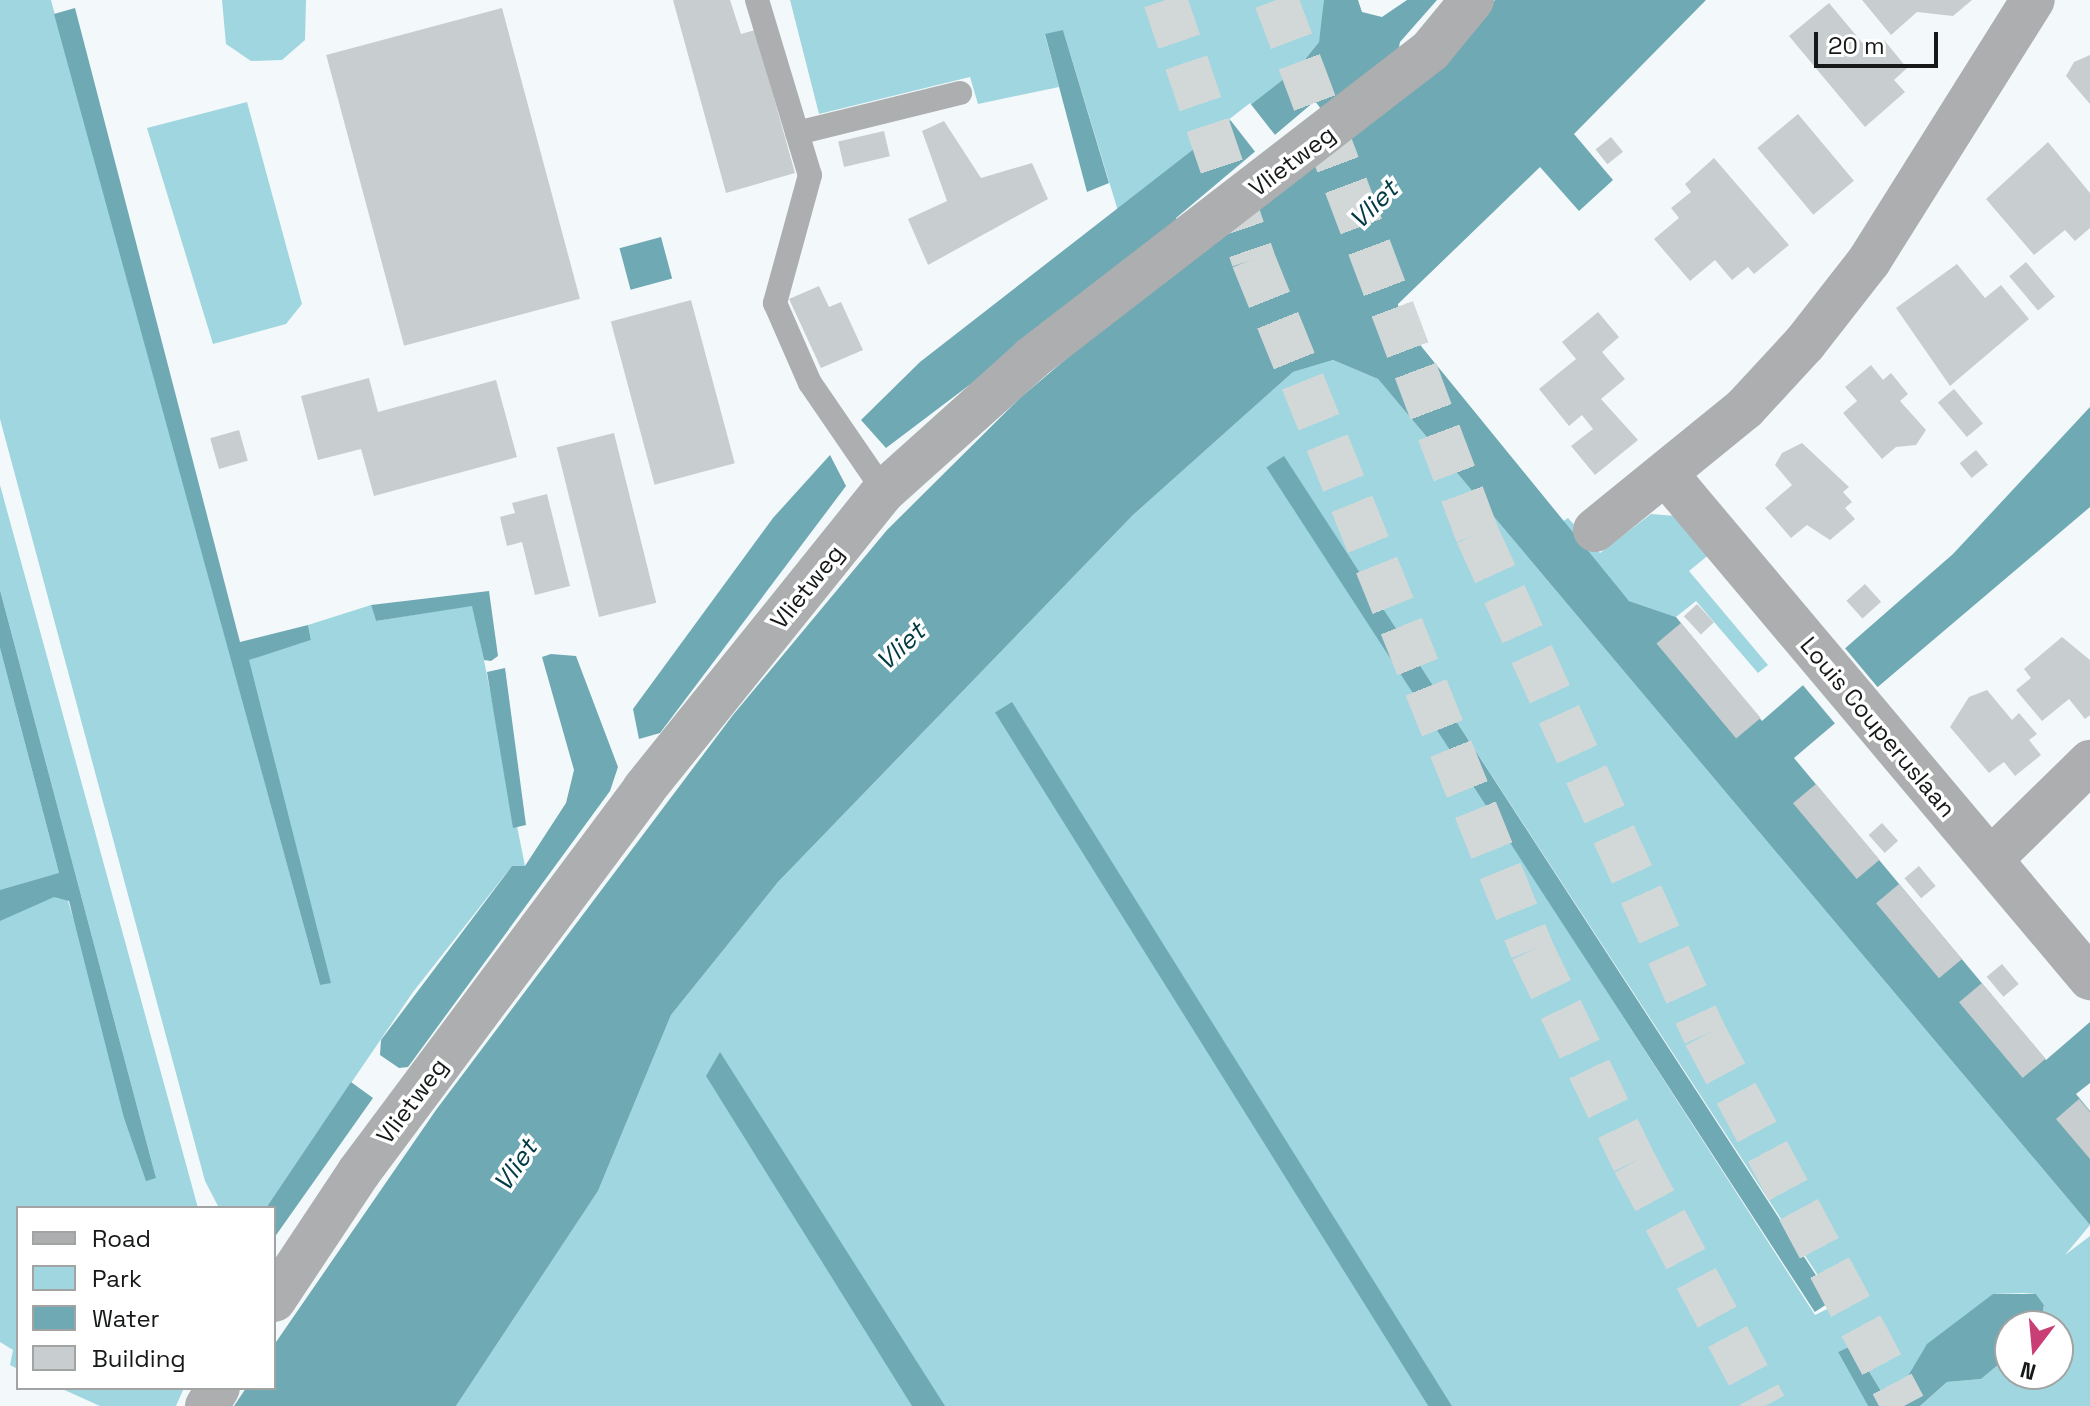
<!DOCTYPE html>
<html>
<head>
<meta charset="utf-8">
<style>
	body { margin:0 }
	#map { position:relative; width:2090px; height:1406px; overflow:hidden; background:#f3f9fa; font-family:"Space Grotesk",sans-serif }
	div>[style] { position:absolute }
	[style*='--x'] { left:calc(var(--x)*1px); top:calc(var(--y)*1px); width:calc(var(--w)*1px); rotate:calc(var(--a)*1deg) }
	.green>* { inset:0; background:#a0d6e0 }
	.water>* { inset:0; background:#6ea9b4; transform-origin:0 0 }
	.pier>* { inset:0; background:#f3f9fa; transform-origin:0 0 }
	.building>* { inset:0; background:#c8cecf; transform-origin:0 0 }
	.trunk-tunnel>* { height:44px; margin-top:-22px; transform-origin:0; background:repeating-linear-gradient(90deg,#d2d7d8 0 44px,transparent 0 66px) }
	.service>* { height:24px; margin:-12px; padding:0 12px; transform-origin:12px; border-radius:12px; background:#acaeaf }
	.minor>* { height:44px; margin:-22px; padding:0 22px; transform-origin:22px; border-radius:22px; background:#acaeaf }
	span { translate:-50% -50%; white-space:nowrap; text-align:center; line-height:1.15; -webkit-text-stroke:7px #fff; paint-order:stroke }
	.street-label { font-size:24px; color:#171919 }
	.water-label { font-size:26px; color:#003a43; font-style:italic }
	.legend { position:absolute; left:16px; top:1206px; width:260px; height:184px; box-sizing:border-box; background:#fff; border:2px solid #a2a3a3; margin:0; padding:10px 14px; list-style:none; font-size:24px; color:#171919 }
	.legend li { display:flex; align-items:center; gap:16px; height:40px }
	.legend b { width:40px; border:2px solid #a2a3a3 }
	.north { position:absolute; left:1994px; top:1310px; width:80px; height:80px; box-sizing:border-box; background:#fff; border:2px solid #a2a3a3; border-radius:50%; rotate:196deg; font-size:22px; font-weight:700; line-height:32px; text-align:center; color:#171919 }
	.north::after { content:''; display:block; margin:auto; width:28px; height:36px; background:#c93e74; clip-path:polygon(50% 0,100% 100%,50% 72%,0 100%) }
	.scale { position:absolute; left:1814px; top:32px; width:124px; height:36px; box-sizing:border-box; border:4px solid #171919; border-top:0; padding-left:10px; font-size:24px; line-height:28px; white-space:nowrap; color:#171919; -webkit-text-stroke:6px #fff; paint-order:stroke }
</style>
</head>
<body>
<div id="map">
	<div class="green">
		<div style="clip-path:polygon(0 0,51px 0,320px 985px,330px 982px,248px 660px,311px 640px,308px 625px,371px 605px,376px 621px,473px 605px,525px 866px,512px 866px,413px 992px,266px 1208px,219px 1208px,205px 1181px,0 419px)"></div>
		<div style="clip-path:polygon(222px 0,306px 0,305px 40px,282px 60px,251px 61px,226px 44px)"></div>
		<div style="clip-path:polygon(790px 0,1324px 0,1326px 8px,1319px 42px,1298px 68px,1118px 211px,1063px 30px,1045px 35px,1059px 87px,978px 104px,970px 77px,819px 114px)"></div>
		<div style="clip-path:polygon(247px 102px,302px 304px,286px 324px,213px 344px,147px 128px)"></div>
		<div style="clip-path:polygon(evenodd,1333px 360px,1378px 379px,2090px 1225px,2065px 1255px,2090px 1236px,2090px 1406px,1920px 1406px,1947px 1382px,1981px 1379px,2010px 1355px,2010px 1374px,2058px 1374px,2058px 1326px,2040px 1326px,2044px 1305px,2036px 1294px,2023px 1293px,1993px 1294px,1895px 1398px,1884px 1396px,1853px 1345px,1838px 1352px,1868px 1406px,456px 1406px,598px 1191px,671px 1015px,778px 882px,1133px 515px,1293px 372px,1333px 360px,1284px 457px,1834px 1300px,1831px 1307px,1815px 1315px,1349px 591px,1275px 475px,1284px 457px)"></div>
		<div style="clip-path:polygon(0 485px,198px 1208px,18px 1208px,18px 1369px,10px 1365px,13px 1350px,0 1342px,0 648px,59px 873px,156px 1178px,0 590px)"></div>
		<div style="clip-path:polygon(1651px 514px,1676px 516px,1711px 553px,1689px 571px,1768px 665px,1758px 673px,1696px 601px,1676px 617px,1629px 601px,1562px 522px,1568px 518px,1600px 553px)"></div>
		<div style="clip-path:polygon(60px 1388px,184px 1388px,176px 1406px,100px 1406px)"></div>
	</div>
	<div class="water">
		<div style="clip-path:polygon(1324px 0,1358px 0,1362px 12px,1382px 17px,1407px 0,1437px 0,1400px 42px,1396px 63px,1327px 117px,1315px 101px,1176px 218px,1180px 226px,886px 448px,861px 420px,920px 362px,1298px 68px,1319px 42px)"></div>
		<div style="clip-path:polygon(1495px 0,1706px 0,1574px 134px,1613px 180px,1579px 211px,1540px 167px,1398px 304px,1399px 319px,1629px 601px,1676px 617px,1762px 721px,1953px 554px,2090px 407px,2090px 507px,1794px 758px,2046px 1060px,2090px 1022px,2090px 1083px,2076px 1094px,2090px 1111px,2090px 1225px,1378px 379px,1333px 360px,1293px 372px,1133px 515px,778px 882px,671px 1015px,598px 1191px,456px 1406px,234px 1406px,246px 1388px,274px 1388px,274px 1345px,436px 1110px,733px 715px,887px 530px,1020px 398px,1193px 252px,1437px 66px)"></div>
		<div style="clip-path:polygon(75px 8px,240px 642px,308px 625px,311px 640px,249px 660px,331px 983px,320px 985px,54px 14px)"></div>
		<div style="clip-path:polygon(1063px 30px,1109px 183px,1087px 192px,1045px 34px)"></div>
		<div style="left:661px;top:237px;width:43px;height:43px;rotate:75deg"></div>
		<div style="clip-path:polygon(830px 455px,846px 486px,660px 733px,639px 739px,633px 709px,773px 518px)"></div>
		<div style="left:1284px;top:456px;width:1007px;height:21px;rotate:57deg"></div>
		<div style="clip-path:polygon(0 590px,156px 1178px,146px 1181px,124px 1118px,69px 901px,54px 897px,0 921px,0 890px,59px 873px,0 648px)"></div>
		<div style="clip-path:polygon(489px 591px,498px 656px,491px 661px,484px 660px,472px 606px,376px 621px,371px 605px)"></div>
		<div style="clip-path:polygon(551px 654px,576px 656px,618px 767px,610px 791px,408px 1067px,399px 1068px,380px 1055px,381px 1040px,512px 866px,525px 866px,566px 803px,574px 770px,542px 657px)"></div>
		<div style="clip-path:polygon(505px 668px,526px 825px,513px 828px,487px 672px)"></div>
		<div style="left:1012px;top:702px;width:830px;height:20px;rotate:58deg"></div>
		<div style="clip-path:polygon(720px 1052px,945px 1406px,912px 1406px,706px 1076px)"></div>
		<div style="clip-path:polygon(351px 1082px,373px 1098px,274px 1238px,274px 1208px,266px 1208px)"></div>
		<div style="clip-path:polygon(1993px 1294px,2036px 1294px,2044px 1305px,2040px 1326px,2010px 1326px,2010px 1355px,1981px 1379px,1947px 1382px,1920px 1406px,1868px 1406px,1838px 1352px,1853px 1345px,1884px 1396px,1895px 1398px,1927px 1344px)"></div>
	</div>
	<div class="pier">
		<div style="left:1250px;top:103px;width:46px;height:26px;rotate:52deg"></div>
		<div style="left:1844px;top:647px;width:56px;height:56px;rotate:50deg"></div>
	</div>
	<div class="building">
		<div style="clip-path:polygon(673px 0,730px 0,741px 34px,755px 30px,795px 173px,726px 193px)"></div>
		<div style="clip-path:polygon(1862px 0,1972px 0,1953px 16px,1917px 12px,1891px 35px)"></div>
		<div style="clip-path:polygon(1829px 3px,1870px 52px,1884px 40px,1907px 68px,1894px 80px,1905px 92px,1865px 127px,1789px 36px)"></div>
		<div style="left:502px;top:8px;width:301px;height:182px;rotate:75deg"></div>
		<div style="clip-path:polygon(2090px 55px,2090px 104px,2066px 76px,2074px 62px)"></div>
		<div style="left:1798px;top:114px;width:87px;height:53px;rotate:50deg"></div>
		<div style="clip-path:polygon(944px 121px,981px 178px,1032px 163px,1048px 199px,928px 265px,908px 219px,947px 201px,922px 131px)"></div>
		<div style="left:884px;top:131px;width:26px;height:47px;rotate:77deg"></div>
		<div style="left:1611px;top:137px;width:19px;height:20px;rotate:51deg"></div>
		<div style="clip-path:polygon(2048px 142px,2090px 193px,2090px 228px,2075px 241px,2065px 230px,2034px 255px,1986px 199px)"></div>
		<div style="clip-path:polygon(1714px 158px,1789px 245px,1754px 274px,1748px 267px,1732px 280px,1715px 260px,1690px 281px,1654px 239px,1679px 218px,1671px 208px,1691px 192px,1685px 184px)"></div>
		<div style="left:2026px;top:262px;width:45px;height:22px;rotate:50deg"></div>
		<div style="clip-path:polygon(1957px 264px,1985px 298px,2001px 285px,2029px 319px,1950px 386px,1896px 308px)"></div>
		<div style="clip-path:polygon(819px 286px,829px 307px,841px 302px,863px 350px,821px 368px,789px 299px)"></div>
		<div style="left:691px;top:300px;width:169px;height:83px;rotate:75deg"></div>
		<div style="clip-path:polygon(1598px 312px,1619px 337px,1602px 352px,1625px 379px,1601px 399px,1638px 440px,1595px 475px,1571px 446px,1593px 429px,1582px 415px,1569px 426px,1539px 389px,1576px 359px,1562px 342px)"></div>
		<div style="clip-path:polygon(1871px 365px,1883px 380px,1891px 373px,1908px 394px,1900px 401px,1926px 430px,1916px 445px,1896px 447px,1882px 459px,1843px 413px,1857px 401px,1845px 387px)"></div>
		<div style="clip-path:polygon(369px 378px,378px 412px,496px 380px,517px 457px,374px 496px,361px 449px,318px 460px,301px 396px)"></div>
		<div style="left:1954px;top:389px;width:45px;height:21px;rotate:50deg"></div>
		<div style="left:239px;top:430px;width:32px;height:30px;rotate:74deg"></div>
		<div style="left:614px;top:433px;width:175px;height:59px;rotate:76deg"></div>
		<div style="clip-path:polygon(1802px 443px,1849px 487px,1843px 492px,1852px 502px,1845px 508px,1855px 519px,1830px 540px,1807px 525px,1791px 538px,1765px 508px,1792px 485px,1775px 465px,1782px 453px)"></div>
		<div style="left:1976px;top:450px;width:19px;height:21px;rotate:51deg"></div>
		<div style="clip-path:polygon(547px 494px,570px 586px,535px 595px,522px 542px,507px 546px,500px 517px,515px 513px,512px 503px)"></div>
		<div style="left:1865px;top:584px;width:24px;height:25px;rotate:48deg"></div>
		<div style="left:1697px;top:604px;width:25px;height:18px;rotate:47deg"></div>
		<div style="left:1681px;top:623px;width:124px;height:32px;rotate:50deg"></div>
		<div style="clip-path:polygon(2062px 637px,2090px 660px,2090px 715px,2085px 719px,2069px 699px,2042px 721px,2016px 690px,2031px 678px,2024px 669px)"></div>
		<div style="clip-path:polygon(1987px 690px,2012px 720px,2019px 713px,2037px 734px,2029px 740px,2041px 755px,2015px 776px,2004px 762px,1989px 773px,1950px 727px,1969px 697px)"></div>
		<div style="left:1816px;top:784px;width:99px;height:30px;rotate:50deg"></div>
		<div style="left:1882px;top:823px;width:24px;height:18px;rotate:48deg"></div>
		<div style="left:1919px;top:866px;width:26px;height:19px;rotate:50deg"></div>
		<div style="left:1899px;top:884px;width:98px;height:30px;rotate:50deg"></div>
		<div style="left:2002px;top:964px;width:26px;height:20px;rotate:50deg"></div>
		<div style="left:1982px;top:983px;width:99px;height:30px;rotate:50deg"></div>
		<div style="clip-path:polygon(2079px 1099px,2090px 1112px,2090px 1159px,2056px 1119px)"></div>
	</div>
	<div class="trunk-tunnel">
		<div style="--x:1165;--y:0;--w:274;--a:71.2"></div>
		<div style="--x:1253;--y:259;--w:745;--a:68.01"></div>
		<div style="--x:1532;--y:950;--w:235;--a:64.3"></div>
		<div style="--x:1634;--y:1162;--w:277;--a:61.8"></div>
		<div style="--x:1276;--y:0;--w:571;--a:69.37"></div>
		<div style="--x:1477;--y:534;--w:550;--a:65.53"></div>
		<div style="--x:1705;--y:1035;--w:421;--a:61.8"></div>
	</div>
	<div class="service">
		<div style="--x:757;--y:0;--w:183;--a:73.2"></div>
		<div style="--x:810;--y:175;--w:133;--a:105.3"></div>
		<div style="--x:775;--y:303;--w:87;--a:66.4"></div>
		<div style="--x:810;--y:383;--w:131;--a:55.6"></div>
		<div style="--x:797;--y:133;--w:168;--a:-13.8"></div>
	</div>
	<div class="minor">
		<div style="--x:1666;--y:474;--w:659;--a:49.93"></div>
		<div style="--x:1595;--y:530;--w:193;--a:-39.1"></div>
		<div style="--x:1745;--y:408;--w:88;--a:-47.3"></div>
		<div style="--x:1805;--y:343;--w:104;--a:-52"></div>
		<div style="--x:1869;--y:261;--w:308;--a:-57.9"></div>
		<div style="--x:1991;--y:859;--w:139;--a:-44.4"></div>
		<div style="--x:274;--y:1300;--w:154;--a:-56.4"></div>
		<div style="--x:359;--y:1172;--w:477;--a:-53.3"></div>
		<div style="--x:644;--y:789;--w:383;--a:-51.2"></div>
		<div style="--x:884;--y:491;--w:199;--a:-41.9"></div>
		<div style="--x:1032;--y:358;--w:503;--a:-37.65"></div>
		<div style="--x:1430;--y:51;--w:66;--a:-50.5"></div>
		<div style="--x:207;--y:1406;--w:21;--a:-59"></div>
	</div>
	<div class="street-label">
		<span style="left:1292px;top:161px;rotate:-37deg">Vlietweg</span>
		<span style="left:807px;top:587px;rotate:-51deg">Vlietweg</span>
		<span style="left:1878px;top:727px;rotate:50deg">Louis Couperuslaan</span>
		<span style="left:412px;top:1101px;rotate:-53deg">Vlietweg</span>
	</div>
	<div class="water-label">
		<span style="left:1374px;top:205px;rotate:-45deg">Vliet</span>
		<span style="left:901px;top:647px;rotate:-43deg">Vliet</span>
		<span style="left:516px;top:1166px;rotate:-56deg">Vliet</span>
	</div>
	<ul class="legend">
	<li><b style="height:10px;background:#acaeaf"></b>Road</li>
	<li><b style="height:22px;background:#a0d6e0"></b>Park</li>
	<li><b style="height:22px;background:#6ea9b4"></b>Water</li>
	<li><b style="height:22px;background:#c8cecf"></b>Building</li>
	</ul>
	<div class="north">N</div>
	<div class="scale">20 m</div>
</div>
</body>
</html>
